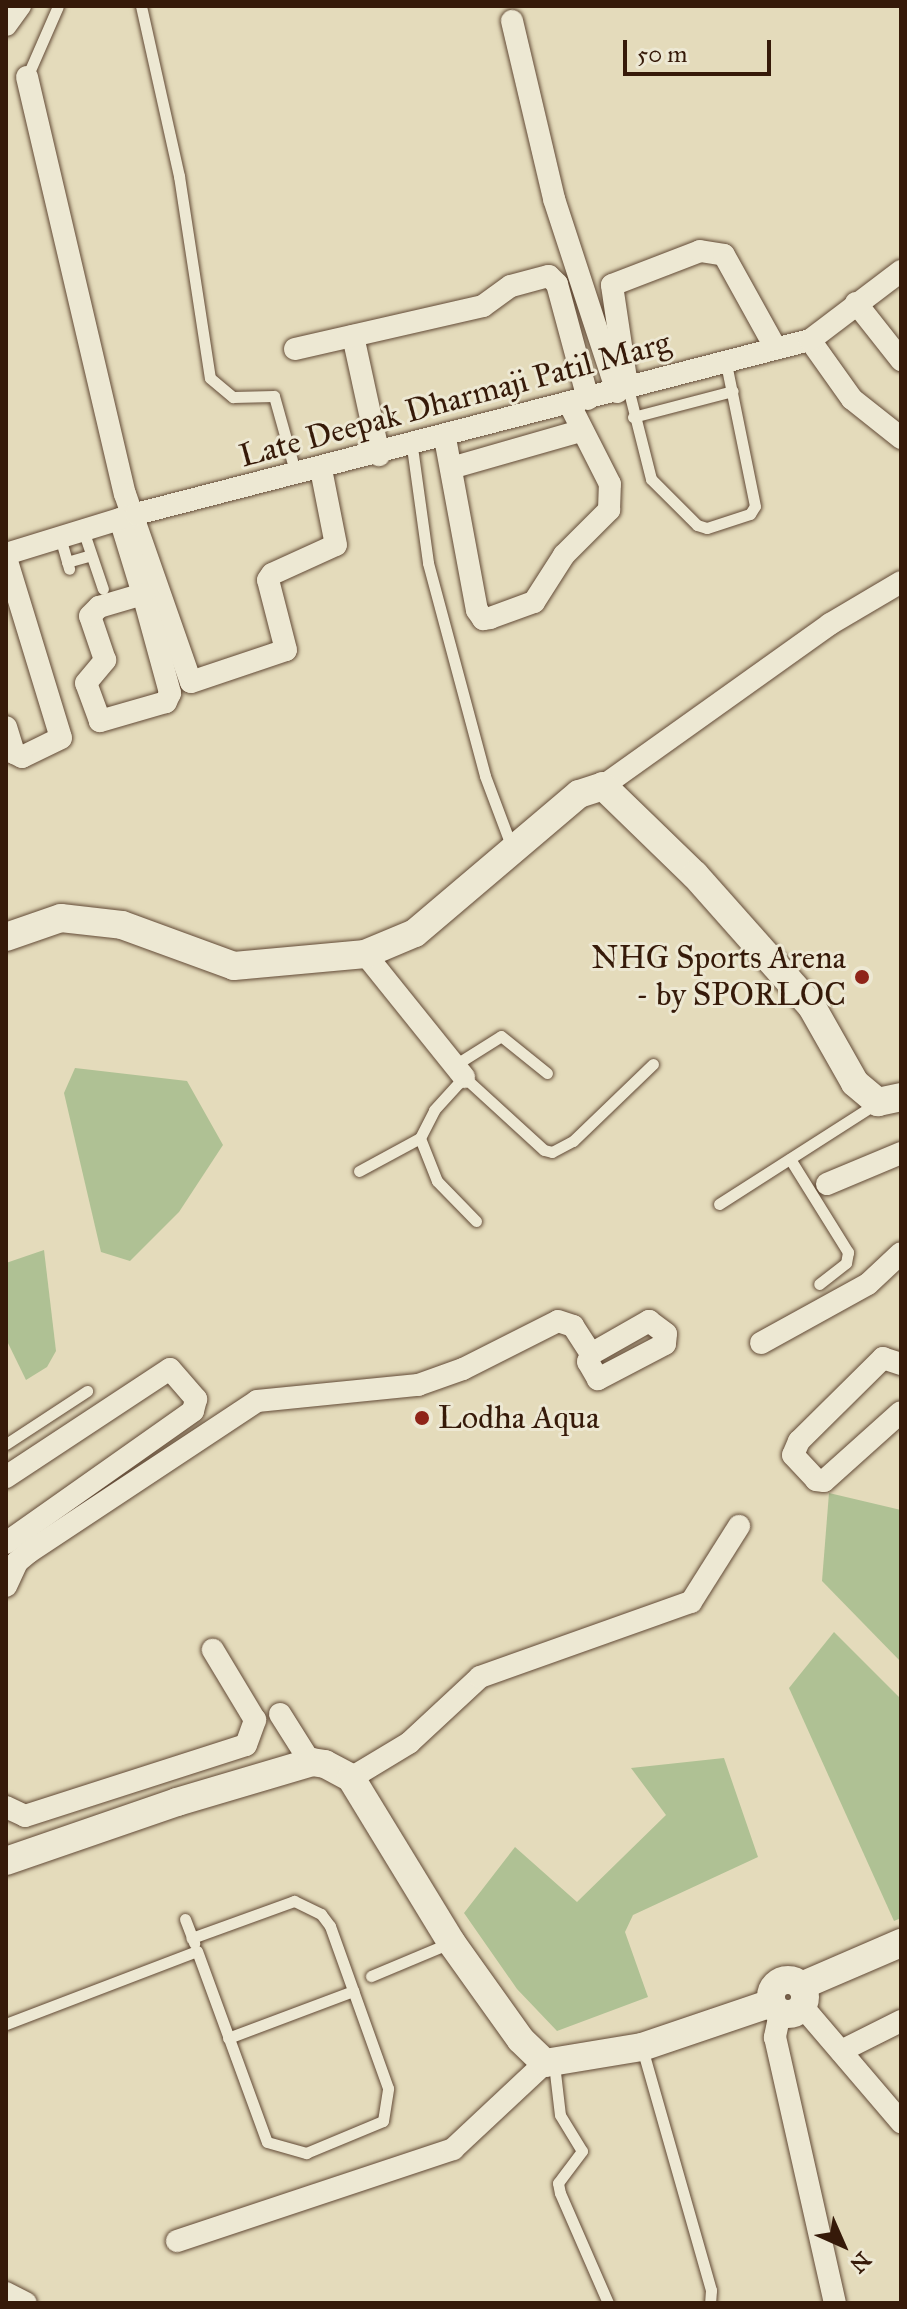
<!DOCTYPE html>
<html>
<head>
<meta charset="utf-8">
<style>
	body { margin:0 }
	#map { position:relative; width:907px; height:2309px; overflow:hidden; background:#e4dbbb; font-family:"IM FELL Great Primer",serif }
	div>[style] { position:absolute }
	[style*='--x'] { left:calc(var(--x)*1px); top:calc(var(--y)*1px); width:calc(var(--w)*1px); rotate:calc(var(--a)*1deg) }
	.green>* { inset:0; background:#afc194 }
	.roads { filter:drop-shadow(0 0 2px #624a36) drop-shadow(0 0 2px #624a36) }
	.service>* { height:11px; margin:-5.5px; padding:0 5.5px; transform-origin:5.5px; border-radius:5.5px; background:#ede8d3 }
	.minor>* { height:22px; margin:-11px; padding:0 11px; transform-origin:11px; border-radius:11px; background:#ede8d3 }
	.tertiary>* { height:28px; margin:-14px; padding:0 14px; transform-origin:14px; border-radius:14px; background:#ede8d3 }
	.tertiary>.ring { margin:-14px; padding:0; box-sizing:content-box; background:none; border:28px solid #ede8d3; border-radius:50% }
	.dots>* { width:22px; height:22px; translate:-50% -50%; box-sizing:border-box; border:4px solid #ede8d3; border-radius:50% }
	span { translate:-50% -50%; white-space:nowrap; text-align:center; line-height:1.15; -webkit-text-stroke:6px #ede8d3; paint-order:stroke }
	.street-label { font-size:32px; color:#361a09 }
	.poi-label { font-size:32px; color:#361a09 }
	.right { translate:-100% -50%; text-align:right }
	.left { translate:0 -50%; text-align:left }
	.frame { position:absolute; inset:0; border:8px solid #361a09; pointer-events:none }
	.north { position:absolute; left:803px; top:2205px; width:80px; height:80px; -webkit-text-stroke:6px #ede8d3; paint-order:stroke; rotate:135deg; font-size:22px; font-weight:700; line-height:32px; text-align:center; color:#361a09 }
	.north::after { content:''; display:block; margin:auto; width:28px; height:36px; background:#361a09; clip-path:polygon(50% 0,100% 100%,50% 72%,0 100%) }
	.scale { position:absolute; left:623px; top:40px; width:148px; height:36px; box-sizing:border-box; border:4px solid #361a09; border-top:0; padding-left:10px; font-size:24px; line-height:28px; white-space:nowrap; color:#361a09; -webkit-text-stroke:6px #ede8d3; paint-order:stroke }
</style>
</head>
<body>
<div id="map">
	<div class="green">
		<div style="clip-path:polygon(75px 1068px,187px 1081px,223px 1145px,179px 1212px,130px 1261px,101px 1252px,64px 1093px)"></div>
		<div style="clip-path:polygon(44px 1250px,56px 1351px,47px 1367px,26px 1380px,6px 1339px,6px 1263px)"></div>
		<div style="clip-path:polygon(829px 1493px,901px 1510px,901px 1662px,822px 1581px)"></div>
		<div style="clip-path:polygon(834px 1632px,901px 1699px,901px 1918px,894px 1921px,789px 1688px)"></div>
		<div style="clip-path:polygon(724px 1758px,758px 1857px,633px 1915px,625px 1932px,648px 1997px,557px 2031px,517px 1989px,464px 1913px,515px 1847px,577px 1902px,666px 1815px,631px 1768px)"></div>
	</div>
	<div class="roads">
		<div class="service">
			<div style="--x:141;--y:6;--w:174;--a:77.4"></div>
			<div style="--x:179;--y:176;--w:204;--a:81.3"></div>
			<div style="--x:210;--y:378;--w:30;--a:40"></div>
			<div style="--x:233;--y:397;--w:41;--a:-1.4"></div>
			<div style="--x:274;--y:396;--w:82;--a:74.4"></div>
			<div style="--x:27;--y:77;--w:77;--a:-66.4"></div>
			<div style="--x:628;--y:388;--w:94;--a:75.8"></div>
			<div style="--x:651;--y:479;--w:65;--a:45"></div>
			<div style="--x:697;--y:525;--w:10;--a:17"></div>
			<div style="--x:707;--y:528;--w:45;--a:-18"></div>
			<div style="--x:750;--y:514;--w:9;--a:-58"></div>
			<div style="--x:755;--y:506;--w:146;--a:-101.5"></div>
			<div style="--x:633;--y:417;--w:103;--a:-14.6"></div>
			<div style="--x:412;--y:447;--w:117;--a:82.1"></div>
			<div style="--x:428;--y:563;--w:220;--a:75"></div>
			<div style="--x:485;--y:776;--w:77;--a:69.4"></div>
			<div style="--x:83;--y:530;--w:62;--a:71.3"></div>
			<div style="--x:60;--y:537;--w:33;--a:74"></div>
			<div style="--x:67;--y:562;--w:25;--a:-16"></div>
			<div style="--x:455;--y:1065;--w:54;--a:-32.2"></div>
			<div style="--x:501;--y:1036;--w:59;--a:38.8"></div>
			<div style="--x:790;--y:1159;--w:110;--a:58.1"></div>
			<div style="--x:848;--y:1252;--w:11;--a:100"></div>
			<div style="--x:846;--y:1263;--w:34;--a:142"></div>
			<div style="--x:359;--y:1171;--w:69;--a:-28.4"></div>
			<div style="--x:719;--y:1204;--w:188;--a:-32.6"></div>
			<div style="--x:476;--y:1221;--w:56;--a:-134.3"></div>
			<div style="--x:437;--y:1181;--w:46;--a:-111.6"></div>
			<div style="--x:420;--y:1138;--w:31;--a:-63"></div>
			<div style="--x:434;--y:1110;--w:45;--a:-47.7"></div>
			<div style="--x:464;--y:1077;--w:108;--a:42.4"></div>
			<div style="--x:544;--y:1150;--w:8;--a:14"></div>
			<div style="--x:552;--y:1152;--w:24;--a:-28"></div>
			<div style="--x:573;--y:1141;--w:111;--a:-43.9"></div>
			<div style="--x:6;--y:1444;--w:97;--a:-33.2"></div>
			<div style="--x:185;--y:1919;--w:26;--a:69"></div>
			<div style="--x:371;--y:1976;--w:86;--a:-22.7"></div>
			<div style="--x:6;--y:2024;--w:204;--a:-20.9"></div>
			<div style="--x:197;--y:1951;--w:203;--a:69.9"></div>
			<div style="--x:267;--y:2142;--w:41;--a:15.8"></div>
			<div style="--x:306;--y:2153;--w:83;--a:-22.6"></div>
			<div style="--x:383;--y:2121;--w:33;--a:-81"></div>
			<div style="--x:388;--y:2088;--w:172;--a:-109.7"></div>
			<div style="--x:330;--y:1926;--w:15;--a:-127"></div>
			<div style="--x:321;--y:1914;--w:30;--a:-154"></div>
			<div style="--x:294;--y:1901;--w:109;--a:160.1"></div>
			<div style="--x:228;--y:2038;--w:134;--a:-20.6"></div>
			<div style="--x:642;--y:2048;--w:252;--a:74.1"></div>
			<div style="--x:711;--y:2290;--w:13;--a:94"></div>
			<div style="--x:554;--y:2064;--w:51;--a:83.3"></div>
			<div style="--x:560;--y:2115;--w:42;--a:58.6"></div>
			<div style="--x:582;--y:2151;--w:40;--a:127"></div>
			<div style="--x:558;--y:2183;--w:10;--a:79"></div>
			<div style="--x:560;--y:2193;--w:120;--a:66.4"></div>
		</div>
		<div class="minor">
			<div style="--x:512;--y:21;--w:183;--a:76.7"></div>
			<div style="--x:554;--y:199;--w:203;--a:71.9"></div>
			<div style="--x:6;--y:25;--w:24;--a:-54"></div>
			<div style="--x:27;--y:77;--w:428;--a:76.8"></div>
			<div style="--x:125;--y:494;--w:199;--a:70.7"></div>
			<div style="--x:191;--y:682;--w:100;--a:-18.6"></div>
			<div style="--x:286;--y:650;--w:72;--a:-104.4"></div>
			<div style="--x:268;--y:580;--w:7;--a:-56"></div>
			<div style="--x:272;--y:574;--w:70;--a:-24.4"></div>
			<div style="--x:336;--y:545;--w:77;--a:-101.2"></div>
			<div style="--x:856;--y:303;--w:73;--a:51.7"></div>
			<div style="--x:353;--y:336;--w:122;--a:77.7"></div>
			<div style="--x:810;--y:340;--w:72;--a:54.6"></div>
			<div style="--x:852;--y:399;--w:63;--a:38.5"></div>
			<div style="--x:295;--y:349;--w:193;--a:-12.9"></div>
			<div style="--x:483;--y:306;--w:34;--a:-36"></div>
			<div style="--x:511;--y:286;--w:39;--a:-15"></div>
			<div style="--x:549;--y:276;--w:11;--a:45"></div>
			<div style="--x:557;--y:284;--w:119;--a:74.9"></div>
			<div style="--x:626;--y:379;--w:95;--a:-98.5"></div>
			<div style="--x:612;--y:285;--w:94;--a:-21.1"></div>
			<div style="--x:700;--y:251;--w:24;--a:9"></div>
			<div style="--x:724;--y:255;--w:107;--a:61"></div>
			<div style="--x:445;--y:438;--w:175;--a:79.5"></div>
			<div style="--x:477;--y:610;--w:11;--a:56"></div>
			<div style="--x:483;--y:619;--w:7;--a:-8"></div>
			<div style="--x:490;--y:618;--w:47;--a:-20"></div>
			<div style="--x:534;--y:602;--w:56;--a:-57.4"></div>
			<div style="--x:564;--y:555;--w:64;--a:-45"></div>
			<div style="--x:609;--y:510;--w:26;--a:-88"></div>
			<div style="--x:610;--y:484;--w:89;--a:-116.9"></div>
			<div style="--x:451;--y:468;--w:134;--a:-16"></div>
			<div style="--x:120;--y:519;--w:78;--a:73"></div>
			<div style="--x:143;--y:594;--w:103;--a:74.7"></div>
			<div style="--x:170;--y:693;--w:10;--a:114"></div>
			<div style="--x:166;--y:702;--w:69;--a:163.9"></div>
			<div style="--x:100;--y:721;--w:40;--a:-110.2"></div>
			<div style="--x:86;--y:683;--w:30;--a:-50"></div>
			<div style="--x:105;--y:660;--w:46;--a:-108.8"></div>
			<div style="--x:90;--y:616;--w:13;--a:-45"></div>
			<div style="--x:99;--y:607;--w:46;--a:-16.5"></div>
			<div style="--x:6;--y:554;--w:136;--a:-17.1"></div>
			<div style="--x:136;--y:514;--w:696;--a:-14.48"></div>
			<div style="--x:810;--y:340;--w:114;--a:-37.2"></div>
			<div style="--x:6;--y:558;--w:188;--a:73"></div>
			<div style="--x:61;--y:738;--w:43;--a:154"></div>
			<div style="--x:22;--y:757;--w:9;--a:-153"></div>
			<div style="--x:14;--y:753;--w:27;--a:-107"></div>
			<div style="--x:603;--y:786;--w:279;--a:-35.5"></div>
			<div style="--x:830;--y:624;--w:82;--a:-30.6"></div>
			<div style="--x:365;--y:954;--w:158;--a:51.2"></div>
			<div style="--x:827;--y:1184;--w:80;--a:-22.7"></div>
			<div style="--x:649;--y:1321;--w:21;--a:37"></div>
			<div style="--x:666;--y:1334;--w:10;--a:96"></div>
			<div style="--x:665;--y:1344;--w:76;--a:152.4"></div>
			<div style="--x:598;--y:1379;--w:20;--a:-120"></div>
			<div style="--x:588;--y:1362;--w:9;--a:-69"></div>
			<div style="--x:591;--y:1354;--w:67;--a:-29.6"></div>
			<div style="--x:761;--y:1343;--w:122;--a:-28.9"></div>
			<div style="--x:868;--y:1284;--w:45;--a:-43.2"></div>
			<div style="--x:901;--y:1364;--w:19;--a:-162"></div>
			<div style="--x:883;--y:1358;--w:118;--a:135.3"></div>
			<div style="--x:799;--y:1441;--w:15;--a:113"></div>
			<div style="--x:793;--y:1455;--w:34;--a:47"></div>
			<div style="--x:816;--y:1480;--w:8;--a:7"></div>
			<div style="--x:824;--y:1481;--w:103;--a:-41.9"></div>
			<div style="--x:6;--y:1477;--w:196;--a:-33.4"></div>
			<div style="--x:170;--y:1369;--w:40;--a:49"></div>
			<div style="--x:196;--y:1399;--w:12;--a:104"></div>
			<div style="--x:193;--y:1411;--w:229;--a:144.8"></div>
			<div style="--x:6;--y:1586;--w:26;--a:-65"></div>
			<div style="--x:17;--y:1562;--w:16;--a:-40"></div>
			<div style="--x:29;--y:1552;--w:273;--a:-33.5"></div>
			<div style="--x:257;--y:1401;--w:162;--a:-5.7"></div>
			<div style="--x:418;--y:1385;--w:48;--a:-19.6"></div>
			<div style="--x:463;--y:1369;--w:106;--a:-26.8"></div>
			<div style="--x:558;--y:1321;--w:16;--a:18"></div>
			<div style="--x:573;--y:1326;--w:33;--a:57"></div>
			<div style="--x:280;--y:1714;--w:58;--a:57.7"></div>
			<div style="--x:351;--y:1778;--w:68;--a:-31.1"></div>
			<div style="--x:409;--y:1743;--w:97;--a:-42.9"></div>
			<div style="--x:480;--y:1677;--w:224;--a:-19.6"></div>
			<div style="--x:691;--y:1602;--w:90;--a:-57.7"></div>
			<div style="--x:6;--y:1807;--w:21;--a:25"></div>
			<div style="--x:25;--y:1816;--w:232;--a:-17.8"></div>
			<div style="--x:246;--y:1745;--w:27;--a:-70"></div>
			<div style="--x:255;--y:1720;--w:82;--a:-121"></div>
			<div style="--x:802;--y:2006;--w:153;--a:49.5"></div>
			<div style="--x:780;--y:2013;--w:25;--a:102"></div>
			<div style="--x:775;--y:2037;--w:273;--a:77.3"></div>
			<div style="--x:841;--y:2051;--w:67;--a:-26.6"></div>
			<div style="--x:177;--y:2241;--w:291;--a:-18.4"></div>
			<div style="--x:453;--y:2149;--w:126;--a:-43.1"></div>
			<div style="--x:6;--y:2293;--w:22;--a:27"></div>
		</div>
		<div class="tertiary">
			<div style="--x:6;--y:937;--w:58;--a:-19.1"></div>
			<div style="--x:61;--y:918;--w:61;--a:6.5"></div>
			<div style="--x:122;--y:925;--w:119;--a:20.1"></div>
			<div style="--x:234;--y:966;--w:132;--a:-5.2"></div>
			<div style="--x:365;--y:954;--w:54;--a:-22.8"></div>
			<div style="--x:415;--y:933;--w:215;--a:-40.3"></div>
			<div style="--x:579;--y:794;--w:25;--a:-18"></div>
			<div style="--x:603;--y:786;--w:128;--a:44.1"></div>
			<div style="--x:695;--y:875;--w:176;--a:48.4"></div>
			<div style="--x:812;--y:1007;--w:87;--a:60.5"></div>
			<div style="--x:855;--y:1083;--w:30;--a:40"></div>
			<div style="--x:878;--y:1102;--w:24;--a:-12"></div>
			<div style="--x:6;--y:1861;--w:181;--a:-19"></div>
			<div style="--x:177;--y:1802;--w:141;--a:-16.5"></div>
			<div style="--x:312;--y:1762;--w:13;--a:9"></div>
			<div style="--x:325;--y:1764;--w:30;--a:28"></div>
			<div style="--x:351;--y:1778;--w:192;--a:58.6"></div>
			<div style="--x:451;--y:1942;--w:120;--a:54.5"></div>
			<div style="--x:521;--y:2040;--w:33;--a:44"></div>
			<div style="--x:545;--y:2063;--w:98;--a:-9.4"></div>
			<div style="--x:642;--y:2047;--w:137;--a:-18.7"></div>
			<div class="ring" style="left:771px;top:1980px;width:6px;height:6px"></div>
			<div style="--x:801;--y:1986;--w:109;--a:-23.3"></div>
		</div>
	</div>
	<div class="dots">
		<div style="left:862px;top:977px;background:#8f2418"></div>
		<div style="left:422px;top:1418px;background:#8f2418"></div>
	</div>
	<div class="street-label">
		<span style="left:455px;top:400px;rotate:-15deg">Late Deepak Dharmaji Patil Marg</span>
	</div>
	<div class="poi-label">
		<span class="right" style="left:846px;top:977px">NHG Sports Arena<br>- by SPORLOC</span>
		<span class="left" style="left:438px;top:1418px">Lodha Aqua</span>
	</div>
	<div class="frame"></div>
	<div class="north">N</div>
	<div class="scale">50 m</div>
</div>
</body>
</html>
